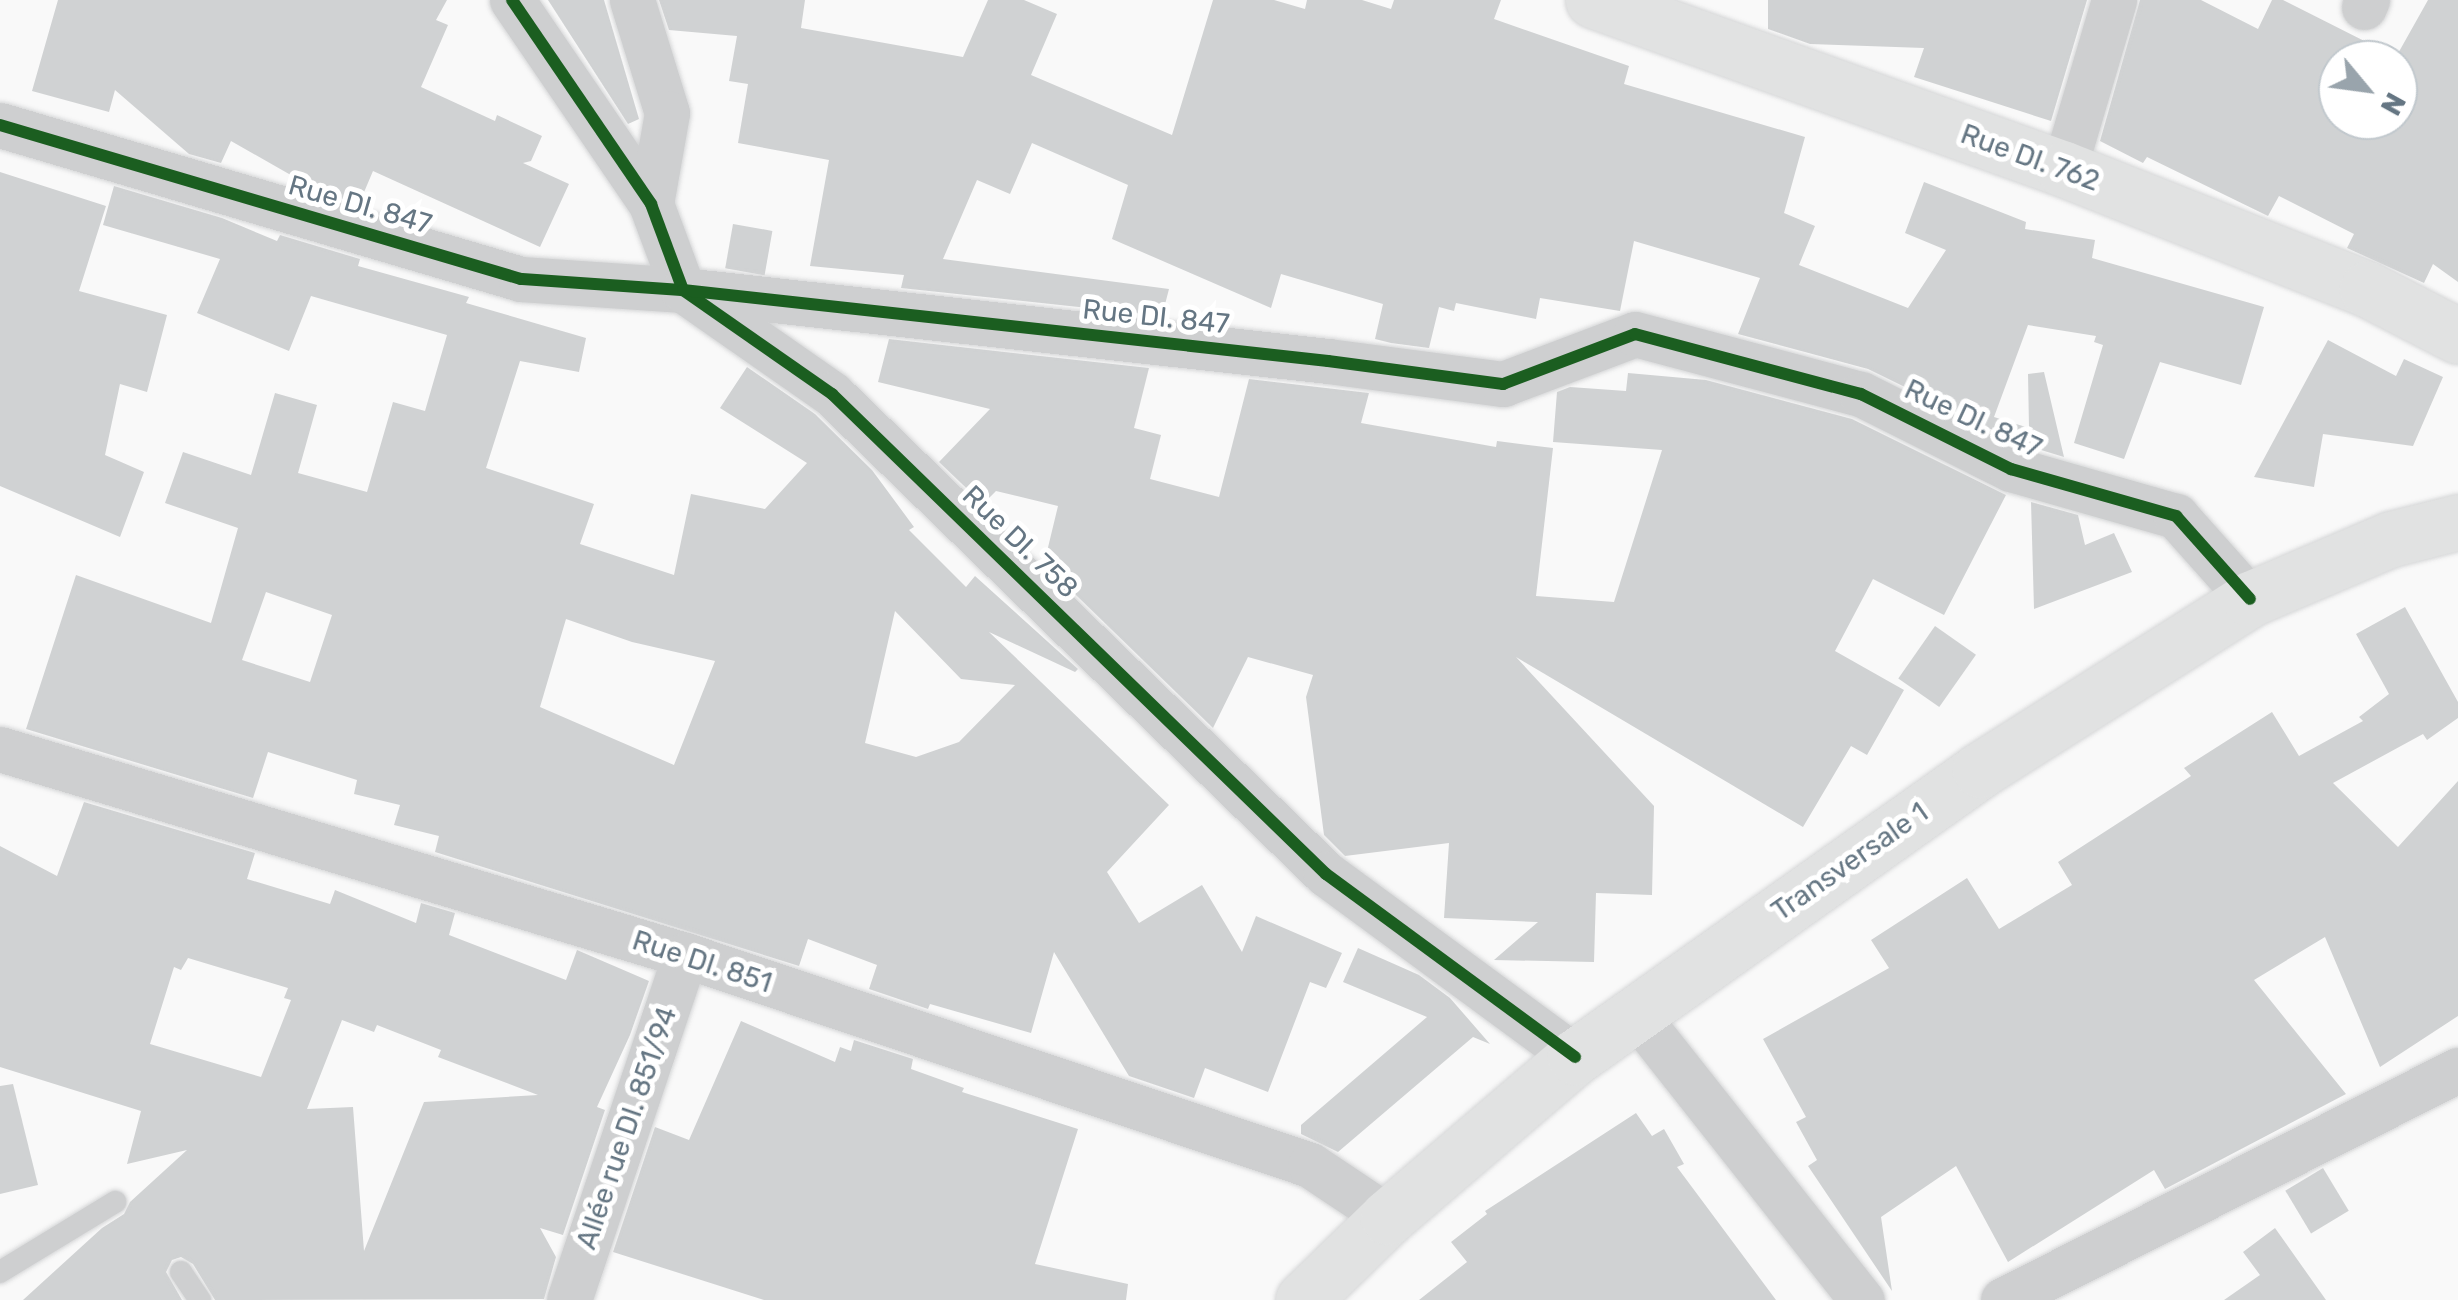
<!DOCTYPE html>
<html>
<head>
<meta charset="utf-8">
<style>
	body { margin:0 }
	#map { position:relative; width:2458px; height:1300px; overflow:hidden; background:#f9f9f9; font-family:Rubik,sans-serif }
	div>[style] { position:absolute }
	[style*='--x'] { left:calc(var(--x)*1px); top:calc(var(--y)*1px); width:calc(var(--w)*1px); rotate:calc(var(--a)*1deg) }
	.building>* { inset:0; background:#d0d2d3; transform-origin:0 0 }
	.roads { filter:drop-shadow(0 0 2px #d5d6d7) drop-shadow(0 0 2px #d5d6d7) }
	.lane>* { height:22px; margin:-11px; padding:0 11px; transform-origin:11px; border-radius:11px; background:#cecfd0 }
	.street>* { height:45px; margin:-22.5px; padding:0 22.5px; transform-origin:22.5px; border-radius:22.5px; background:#cecfd0 }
	.secondary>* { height:55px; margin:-27.5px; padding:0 27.5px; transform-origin:27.5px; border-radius:27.5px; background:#e1e2e2 }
	.cycleway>* { height:12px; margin:-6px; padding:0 6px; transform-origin:6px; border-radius:6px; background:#1b5e20 }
	span { translate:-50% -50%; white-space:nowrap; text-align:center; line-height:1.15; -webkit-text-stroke:10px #fff; paint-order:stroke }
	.street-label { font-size:28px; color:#657683 }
	.north { position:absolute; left:2318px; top:40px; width:100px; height:100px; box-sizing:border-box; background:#fff; border:2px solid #c1c8cd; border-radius:50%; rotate:119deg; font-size:28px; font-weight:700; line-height:40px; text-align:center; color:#657683 }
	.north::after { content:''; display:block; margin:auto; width:35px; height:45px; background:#99a4ac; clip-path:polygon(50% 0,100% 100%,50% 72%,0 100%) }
</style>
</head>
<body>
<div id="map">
	<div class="building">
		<div style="clip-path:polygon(58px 0,447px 0,436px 20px,448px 25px,421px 87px,495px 121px,497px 115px,542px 136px,531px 161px,523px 163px,569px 184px,540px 247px,373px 171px,359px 204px,301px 186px,303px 182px,231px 141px,221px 163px,189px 154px,115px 90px,109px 112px,32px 91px)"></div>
		<div style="clip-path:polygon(548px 0,604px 0,639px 119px,628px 124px)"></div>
		<div style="clip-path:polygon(659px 0,805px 0,801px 28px,963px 57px,988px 0,1024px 0,1057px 14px,1031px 75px,1172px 135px,1213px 0,1274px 0,1305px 9px,1307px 0,1362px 0,1391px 9px,1394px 0,1501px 0,1494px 19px,1629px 66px,1624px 84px,1805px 137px,1784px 213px,1815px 226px,1799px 265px,1908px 308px,1946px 250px,1905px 233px,1924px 182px,2026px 222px,2025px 229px,2095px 240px,2092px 258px,2264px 307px,2241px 385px,2160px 362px,2124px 459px,2074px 443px,2103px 345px,2094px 342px,2096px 336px,2028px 325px,1994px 417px,2029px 428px,2028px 374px,2044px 372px,2064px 457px,2021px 444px,1868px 369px,1738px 334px,1760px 278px,1634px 241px,1620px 311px,1540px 298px,1536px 319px,1456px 303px,1454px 311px,1439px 307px,1429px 348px,1391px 343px,1375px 339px,1383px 304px,1281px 274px,1271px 308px,1112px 239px,1128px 185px,1032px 143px,1010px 194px,977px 180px,943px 259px,1169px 289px,1162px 316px,901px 288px,904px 275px,810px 266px,829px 160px,738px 143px,748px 84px,729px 81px,737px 36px,669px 30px)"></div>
		<div style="clip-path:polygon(1768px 0,2087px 0,2051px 121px,1914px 77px,1924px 48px,1810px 44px,1768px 29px)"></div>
		<div style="clip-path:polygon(evenodd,2140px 0,2201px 0,2258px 29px,2272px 0,2283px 0,2396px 57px,2428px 0,2458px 0,2458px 282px,2433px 264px,2424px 283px,2347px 248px,2354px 234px,2279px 196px,2268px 216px,2147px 157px,2143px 163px,2100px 141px,2140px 0,2338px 60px,2398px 60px,2398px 120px,2338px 120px,2338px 60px)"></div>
		<div style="clip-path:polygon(0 172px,106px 206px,79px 291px,167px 315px,147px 392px,120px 384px,105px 455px,144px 472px,120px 537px,0 486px)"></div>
		<div style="clip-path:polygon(evenodd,114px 186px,222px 218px,277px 241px,280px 235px,360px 259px,358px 266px,469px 297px,466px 303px,586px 338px,579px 372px,520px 361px,486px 468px,594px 504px,580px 544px,674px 575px,691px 494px,765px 509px,807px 463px,720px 408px,747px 367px,815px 414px,872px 470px,914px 527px,909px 530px,966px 587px,975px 576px,1078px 669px,1075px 672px,989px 632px,1169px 805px,1107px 872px,1139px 923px,1202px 885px,1242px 952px,1256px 916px,1342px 953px,1326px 988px,1310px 982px,1268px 1092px,1205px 1068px,1194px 1098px,1129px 1076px,1054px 952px,1031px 1033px,930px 1004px,928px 1009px,869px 989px,877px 965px,808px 939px,799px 966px,435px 852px,439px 836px,394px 825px,400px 805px,354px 794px,357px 780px,268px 752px,253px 798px,26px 729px,76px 575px,211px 623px,238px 528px,165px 503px,183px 452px,251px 475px,275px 393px,317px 405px,298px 473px,367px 492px,393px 402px,425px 411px,447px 335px,311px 296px,289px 351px,197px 313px,220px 259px,103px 225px,114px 186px,266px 592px,332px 615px,310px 682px,242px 660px,266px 592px,114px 186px,895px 611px,961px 679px,1015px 685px,959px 742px,916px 757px,865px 743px,895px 611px,114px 186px,566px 619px,632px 642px,715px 661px,674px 765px,540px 707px,566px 619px)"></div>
		<div style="left:733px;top:224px;width:40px;height:45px;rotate:10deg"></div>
		<div style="clip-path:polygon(889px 339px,1149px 368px,1134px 428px,1161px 435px,1150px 479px,1219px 497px,1249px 379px,1369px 393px,1361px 423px,1496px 447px,1497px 441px,1553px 448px,1536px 596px,1614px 602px,1662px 450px,1553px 442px,1557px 392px,1570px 387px,1626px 391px,1628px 373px,1706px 380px,1852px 419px,2006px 495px,1944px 615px,1873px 579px,1835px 651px,1904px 690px,1867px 755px,1851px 746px,1803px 827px,1516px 657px,1654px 806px,1652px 895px,1596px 893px,1594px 962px,1494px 960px,1538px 922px,1444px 918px,1449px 843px,1345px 856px,1324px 835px,1306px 697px,1313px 675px,1248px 657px,1213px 728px,1044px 564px,1058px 506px,996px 491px,983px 504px,939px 462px,990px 409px,878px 382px)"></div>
		<div style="clip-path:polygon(2328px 340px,2396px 376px,2404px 359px,2443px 377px,2413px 446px,2323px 434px,2314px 487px,2254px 477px)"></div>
		<div style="clip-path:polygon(2031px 502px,2078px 515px,2085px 545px,2114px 533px,2132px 572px,2034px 609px)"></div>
		<div style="clip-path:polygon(2405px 607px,2458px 702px,2458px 718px,2427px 740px,2423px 734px,2333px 783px,2398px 847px,2458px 781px,2458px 1016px,2380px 1067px,2325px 937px,2254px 980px,2346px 1094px,2165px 1189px,2154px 1170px,2008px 1262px,1956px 1166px,1881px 1217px,1892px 1291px,1808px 1166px,1817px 1160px,1796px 1122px,1806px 1117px,1763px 1039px,1889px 968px,1871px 940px,1967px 878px,1999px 929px,2072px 885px,2058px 862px,2191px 776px,2184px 768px,2272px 712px,2299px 756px,2363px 721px,2359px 717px,2389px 694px,2356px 634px)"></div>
		<div style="left:1935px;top:626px;width:50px;height:64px;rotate:35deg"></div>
		<div style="clip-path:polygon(evenodd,84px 802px,255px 853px,247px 879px,330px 904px,335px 890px,416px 923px,421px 903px,455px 913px,449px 935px,566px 980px,577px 950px,649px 981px,630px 1035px,597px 1107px,605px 1110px,563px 1235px,540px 1228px,556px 1257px,544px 1299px,215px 1300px,193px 1264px,181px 1257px,172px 1260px,166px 1272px,182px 1300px,23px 1300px,102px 1228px,124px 1214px,130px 1202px,187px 1150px,127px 1164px,141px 1111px,0 1067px,0 846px,57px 876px,84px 802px,188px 958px,288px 988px,284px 998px,291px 1000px,261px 1077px,150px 1044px,174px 967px,181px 970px,188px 958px,84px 802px,342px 1020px,374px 1032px,377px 1025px,441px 1050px,438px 1057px,538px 1095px,424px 1102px,364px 1251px,353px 1107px,307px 1109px,342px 1020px)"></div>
		<div style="clip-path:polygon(1358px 948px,1419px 975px,1450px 998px,1490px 1044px,1473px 1037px,1338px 1152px,1301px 1134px,1301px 1125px,1427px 1017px,1343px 982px)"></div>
		<div style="clip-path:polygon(741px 1021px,835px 1062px,840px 1047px,851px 1051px,854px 1040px,913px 1059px,911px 1069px,964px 1088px,962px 1092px,1078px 1129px,1035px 1264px,1128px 1284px,1126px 1300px,764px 1300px,613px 1252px,655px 1127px,689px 1140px)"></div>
		<div style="clip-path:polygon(13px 1084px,38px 1185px,0 1194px,0 1086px)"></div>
		<div style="clip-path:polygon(1636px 1113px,1652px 1136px,1664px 1129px,1684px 1164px,1677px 1167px,1776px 1300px,1419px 1300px,1467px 1262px,1451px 1242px,1487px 1214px,1485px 1211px)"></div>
		<div style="left:2323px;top:1168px;width:50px;height:44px;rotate:59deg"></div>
		<div style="clip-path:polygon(2275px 1228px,2326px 1300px,2224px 1300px,2260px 1275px,2243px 1252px)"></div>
	</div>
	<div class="roads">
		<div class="lane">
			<div style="--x:0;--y:1272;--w:135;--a:-31.3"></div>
			<div style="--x:181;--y:1272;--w:34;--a:56"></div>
		</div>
		<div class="street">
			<div style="--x:512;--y:0;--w:247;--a:55.7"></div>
			<div style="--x:651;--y:204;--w:92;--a:69.6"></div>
			<div style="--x:683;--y:290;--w:182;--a:34.9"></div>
			<div style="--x:832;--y:394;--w:689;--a:44.18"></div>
			<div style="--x:1326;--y:874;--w:309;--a:36.3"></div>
			<div style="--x:632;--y:0;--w:118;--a:72.8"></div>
			<div style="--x:667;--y:113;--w:92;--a:100"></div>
			<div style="--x:2364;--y:7;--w:8;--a:-67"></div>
			<div style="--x:0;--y:125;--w:543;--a:16.47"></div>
			<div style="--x:521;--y:279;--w:162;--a:3.9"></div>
			<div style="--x:683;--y:290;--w:649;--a:6.28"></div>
			<div style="--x:1328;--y:361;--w:177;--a:7.5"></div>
			<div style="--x:1503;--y:384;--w:141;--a:-20.7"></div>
			<div style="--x:1635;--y:334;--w:234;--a:14.9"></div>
			<div style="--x:1861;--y:394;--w:168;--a:26.6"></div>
			<div style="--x:2011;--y:469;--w:172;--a:15.9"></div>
			<div style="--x:2176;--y:516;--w:111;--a:48.3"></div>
			<div style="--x:2064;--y:169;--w:176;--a:-73.5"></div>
			<div style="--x:0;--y:749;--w:715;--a:16.74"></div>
			<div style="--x:685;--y:955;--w:659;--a:18.57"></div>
			<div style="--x:1310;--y:1165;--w:94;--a:33.7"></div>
			<div style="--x:1635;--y:1013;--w:366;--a:51.7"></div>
			<div style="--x:569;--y:1300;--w:364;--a:-71.4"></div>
			<div style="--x:2003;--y:1300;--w:510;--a:-26.82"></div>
		</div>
		<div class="secondary">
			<div style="--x:1593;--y:0;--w:500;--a:19.74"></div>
			<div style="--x:2064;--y:169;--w:326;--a:21.6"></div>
			<div style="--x:2367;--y:289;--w:102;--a:27.3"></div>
			<div style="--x:1303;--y:1300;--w:119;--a:-44.3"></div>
			<div style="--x:1388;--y:1217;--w:246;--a:-40.6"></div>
			<div style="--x:1575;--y:1057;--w:496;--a:-35.3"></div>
			<div style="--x:1980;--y:770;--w:320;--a:-32.3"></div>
			<div style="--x:2250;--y:599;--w:153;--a:-23.1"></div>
			<div style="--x:2391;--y:539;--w:69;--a:-14.2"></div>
		</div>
	</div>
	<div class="cycleway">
		<div style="--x:512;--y:0;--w:247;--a:55.7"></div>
		<div style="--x:651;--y:204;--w:92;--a:69.6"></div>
		<div style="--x:683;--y:290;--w:182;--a:34.9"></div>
		<div style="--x:832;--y:394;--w:689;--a:44.18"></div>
		<div style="--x:1326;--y:874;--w:309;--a:36.3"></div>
		<div style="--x:0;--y:125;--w:543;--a:16.47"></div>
		<div style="--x:521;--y:279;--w:162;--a:3.9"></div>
		<div style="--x:683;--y:290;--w:649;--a:6.28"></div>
		<div style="--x:1328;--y:361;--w:177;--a:7.5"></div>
		<div style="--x:1503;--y:384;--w:141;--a:-20.7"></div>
		<div style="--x:1635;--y:334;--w:234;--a:14.9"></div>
		<div style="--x:1861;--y:394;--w:168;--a:26.6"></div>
		<div style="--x:2011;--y:469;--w:172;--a:15.9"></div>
		<div style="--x:2176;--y:516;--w:111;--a:48.3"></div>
	</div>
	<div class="street-label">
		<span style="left:2030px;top:158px;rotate:20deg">Rue DI. 762</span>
		<span style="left:360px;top:205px;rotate:16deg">Rue DI. 847</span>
		<span style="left:1156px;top:317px;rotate:6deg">Rue DI. 847</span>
		<span style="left:1973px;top:419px;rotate:25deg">Rue DI. 847</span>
		<span style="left:1020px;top:542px;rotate:44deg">Rue DI. 758</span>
		<span style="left:1850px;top:862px;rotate:-35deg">Transversale 1</span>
		<span style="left:702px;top:962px;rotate:18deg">Rue DI. 851</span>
		<span style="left:627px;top:1128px;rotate:-71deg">Allée rue DI. 851/94</span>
	</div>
	<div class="north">N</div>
</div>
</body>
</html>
